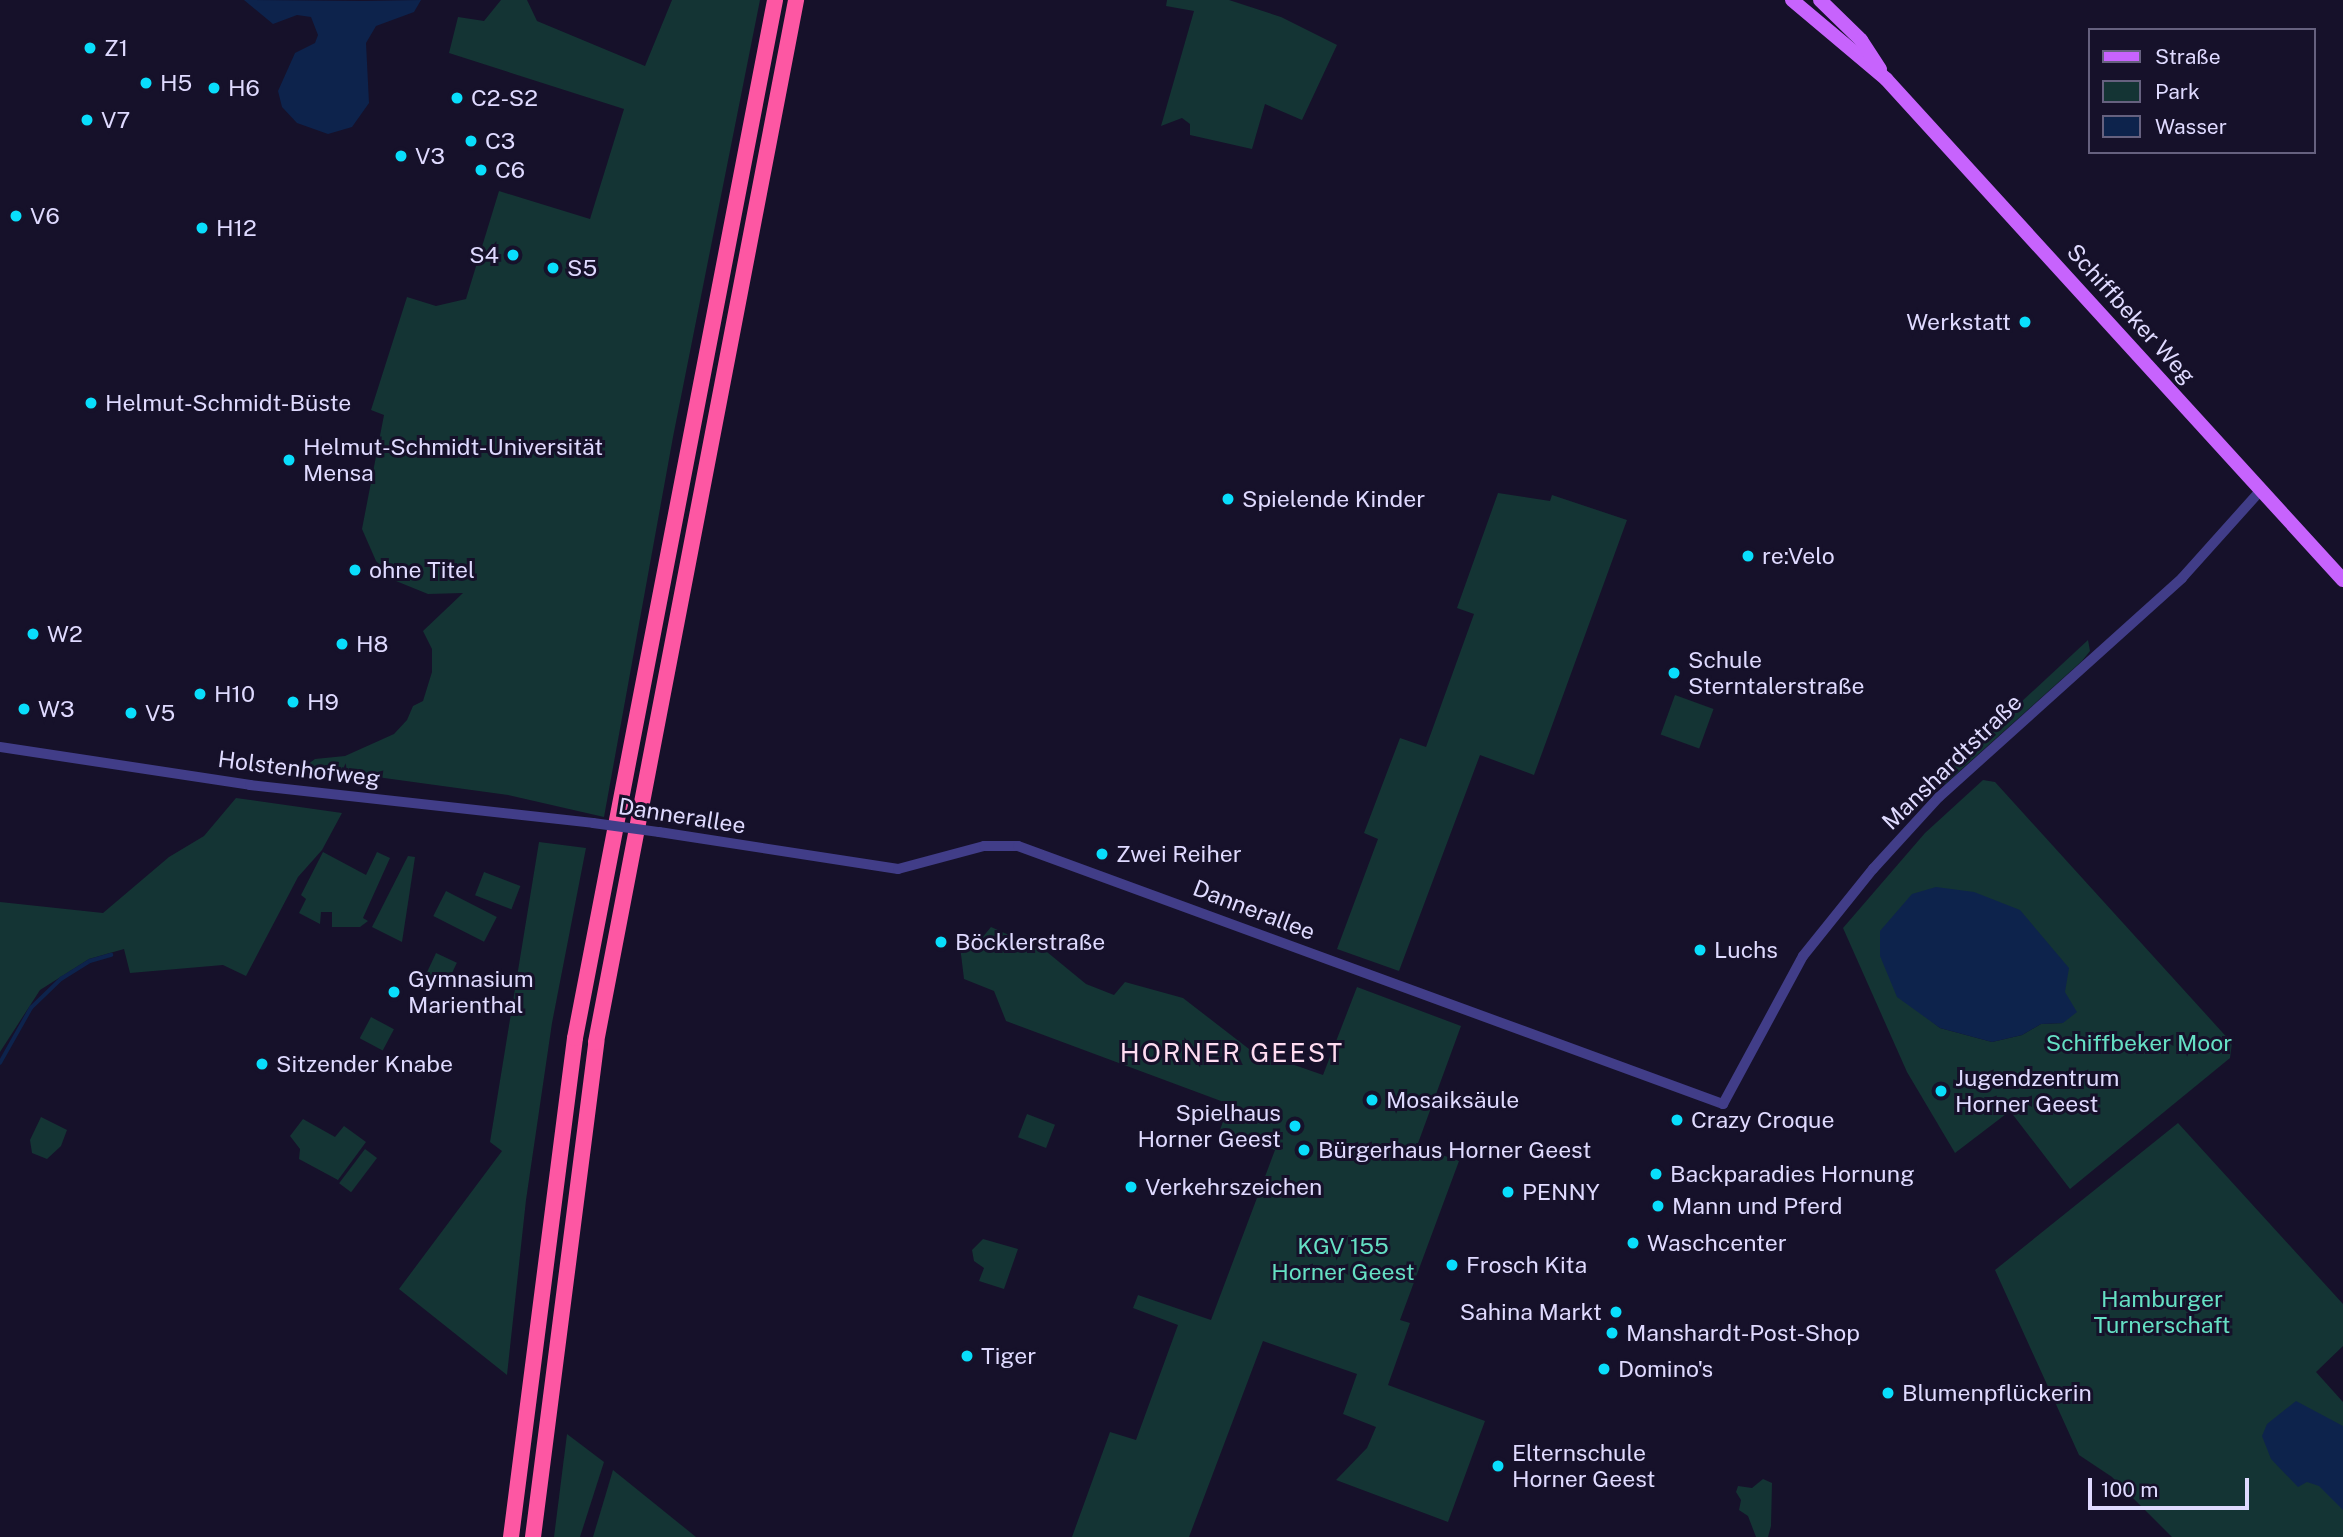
<!DOCTYPE html>
<html>
<head>
<meta charset="utf-8">
<style>
	body { margin:0 }
	#map { position:relative; width:2343px; height:1537px; overflow:hidden; background:#16112a; font-family:"Public Sans",sans-serif }
	div>[style] { position:absolute }
	[style*='--x'] { left:calc(var(--x)*1px); top:calc(var(--y)*1px); width:calc(var(--w)*1px); rotate:calc(var(--a)*1deg) }
	.green>* { inset:0; background:#143434; transform-origin:0 0 }
	.water>* { inset:0; background:#0d234c }
	.stream>* { height:3.5px; margin:-1.75px; padding:0 1.75px; transform-origin:1.75px; border-radius:1.75px; background:#0d234c }
	.minor>* { height:10px; margin:-5px; padding:0 5px; transform-origin:5px; border-radius:5px; background:#413d88 }
	.major>* { height:14px; margin:-7px; padding:0 7px; transform-origin:7px; border-radius:7px; background:#c763fd }
	.highway>* { height:16px; margin:-8px; padding:0 8px; transform-origin:8px; border-radius:8px; background:#fd57a3 }
	.minor-bridge>* { height:10px; margin:-5px; padding:0 5px; transform-origin:5px; border-radius:5px; background:#413d88 }
	.dots>* { width:19px; height:19px; translate:-50% -50%; box-sizing:border-box; border:4px solid #16112a; border-radius:50% }
	span { translate:-50% -50%; white-space:nowrap; text-align:center; line-height:1.15; -webkit-text-stroke:6px #16112a; paint-order:stroke }
	.poi-label { font-size:23px; color:#dfdaff }
	.left { translate:0 -50%; text-align:left }
	.right { translate:-100% -50%; text-align:right }
	.street-label { font-size:23px; color:#dfdaff }
	.park-label { font-size:23px; color:#65e0c4 }
	.quarter-label { font-size:26px; color:#ffdcf1; letter-spacing:2px }
	.legend { position:absolute; left:2088px; top:28px; width:228px; height:126px; box-sizing:border-box; background:#16112a; border:2px solid #66617f; margin:0; padding:9px 12px; list-style:none; font-size:21px; color:#dfdaff }
	.legend li { display:flex; align-items:center; gap:14px; height:35px }
	.legend b { width:35px; border:2px solid #66617f }
	.scale { position:absolute; left:2088px; top:1478px; width:161px; height:32px; box-sizing:border-box; border:4px solid #dfdaff; border-top:0; padding-left:9px; font-size:21px; line-height:24px; white-space:nowrap; color:#dfdaff; -webkit-text-stroke:5px #16112a; paint-order:stroke }
</style>
</head>
<body>
<div id="map">
	<div class="green">
		<div style="clip-path:polygon(501px 0,527px 0,537px 21px,645px 66px,672px 0,760px 0,673px 437px,604px 817px,508px 795px,304px 767px,315px 759px,345px 756px,394px 734px,407px 720px,413px 706px,423px 701px,432px 672px,432px 649px,423px 631px,463px 593px,428px 594px,396px 581px,376px 561px,362px 529px,384px 415px,371px 410px,407px 297px,436px 306px,466px 299px,499px 191px,590px 219px,624px 109px,449px 53px,458px 17px,484px 21px)"></div>
		<div style="clip-path:polygon(1167px 0,1229px 0,1281px 17px,1337px 45px,1302px 120px,1265px 104px,1252px 149px,1190px 135px,1190px 124px,1182px 118px,1161px 126px,1194px 11px,1166px 6px)"></div>
		<div style="clip-path:polygon(1498px 493px,1550px 501px,1552px 495px,1627px 520px,1534px 775px,1480px 755px,1399px 971px,1337px 949px,1378px 839px,1364px 833px,1400px 738px,1426px 747px,1474px 614px,1457px 608px)"></div>
		<div style="clip-path:polygon(2088px 640px,2090px 651px,2082px 661px,1944px 785px,1935px 782px)"></div>
		<div style="left:1675px;top:695px;width:41px;height:42px;rotate:20deg"></div>
		<div style="clip-path:polygon(evenodd,1983px 780px,1995px 782px,2232px 1043px,2230px 1058px,2070px 1189px,2010px 1111px,1955px 1153px,1907px 1072px,1843px 928px,1925px 833px,1983px 780px,1921px 1013px,2063px 1023px,2041px 1024px,2022px 1035px,1992px 1042px,1940px 1028px,1921px 1013px)"></div>
		<div style="clip-path:polygon(236px 798px,342px 813px,322px 850px,298px 877px,246px 976px,223px 965px,130px 973px,124px 949px,89px 959px,40px 990px,0 1052px,0 902px,103px 913px,169px 857px,204px 836px)"></div>
		<div style="clip-path:polygon(539px 842px,586px 848px,552px 1023px,526px 1200px,507px 1375px,399px 1289px,502px 1151px,490px 1142px)"></div>
		<div style="clip-path:polygon(323px 852px,366px 875px,377px 852px,390px 858px,363px 918px,368px 921px,360px 927px,332px 927px,332px 912px,321px 912px,320px 924px,299px 913px,306px 899px,301px 895px)"></div>
		<div style="clip-path:polygon(408px 856px,415px 857px,402px 942px,372px 927px)"></div>
		<div style="left:484px;top:872px;width:39px;height:25px;rotate:21deg"></div>
		<div style="left:446px;top:891px;width:57px;height:28px;rotate:27deg"></div>
		<div style="clip-path:polygon(991px 927px,1047px 952px,1086px 984px,1114px 995px,1125px 982px,1183px 998px,1249px 1049px,1323px 1075px,1357px 987px,1461px 1026px,1417px 1146px,1459px 1161px,1400px 1320px,1410px 1323px,1388px 1385px,1485px 1421px,1448px 1522px,1336px 1480px,1367px 1448px,1376px 1427px,1343px 1414px,1357px 1374px,1263px 1341px,1189px 1537px,1072px 1537px,1110px 1432px,1136px 1440px,1178px 1325px,1133px 1308px,1138px 1295px,1211px 1320px,1275px 1150px,1220px 1130px,1229px 1104px,1006px 1021px,994px 991px,964px 979px,960px 946px,972px 950px)"></div>
		<div style="left:436px;top:953px;width:23px;height:24px;rotate:25deg"></div>
		<div style="left:371px;top:1017px;width:26px;height:24px;rotate:28deg"></div>
		<div style="left:1027px;top:1114px;width:30px;height:25px;rotate:21deg"></div>
		<div style="clip-path:polygon(41px 1117px,67px 1130px,61px 1146px,47px 1159px,32px 1153px,30px 1140px)"></div>
		<div style="clip-path:polygon(303px 1119px,335px 1137px,344px 1126px,366px 1142px,338px 1180px,299px 1159px,300px 1149px,290px 1136px)"></div>
		<div style="clip-path:polygon(2178px 1123px,2343px 1304px,2343px 1346px,2316px 1372px,2343px 1402px,2343px 1537px,2172px 1537px,2112px 1477px,2079px 1455px,1995px 1270px)"></div>
		<div style="left:365px;top:1149px;width:15px;height:43px;rotate:37deg"></div>
		<div style="clip-path:polygon(983px 1239px,1018px 1249px,1004px 1289px,979px 1281px,984px 1268px,974px 1261px,972px 1250px)"></div>
		<div style="clip-path:polygon(567px 1434px,604px 1462px,580px 1537px,554px 1537px)"></div>
		<div style="clip-path:polygon(613px 1470px,696px 1537px,593px 1537px)"></div>
		<div style="clip-path:polygon(1763px 1479px,1772px 1483px,1771px 1526px,1768px 1537px,1756px 1537px,1748px 1516px,1739px 1510px,1741px 1500px,1736px 1492px,1738px 1486px,1752px 1488px)"></div>
	</div>
	<div class="water">
		<div style="clip-path:polygon(244px 0,364px 1px,421px 0,414px 12px,376px 26px,366px 43px,369px 103px,352px 127px,328px 134px,297px 123px,282px 107px,278px 91px,295px 53px,315px 43px,318px 35px,311px 17px,297px 15px,273px 24px)"></div>
		<div style="clip-path:polygon(1936px 887px,1974px 892px,2020px 910px,2069px 968px,2065px 992px,2077px 1012px,2063px 1023px,2041px 1024px,2022px 1035px,1992px 1042px,1940px 1028px,1897px 997px,1880px 956px,1880px 931px,1912px 894px)"></div>
		<div style="clip-path:polygon(2296px 1401px,2343px 1426px,2343px 1510px,2319px 1486px,2307px 1482px,2298px 1487px,2271px 1459px,2262px 1436px,2267px 1424px)"></div>
	</div>
	<div class="stream">
		<div style="--x:0;--y:1063;--w:63;--a:-60.6"></div>
		<div style="--x:31;--y:1008;--w:42;--a:-44"></div>
		<div style="--x:61;--y:979;--w:34;--a:-32"></div>
		<div style="--x:90;--y:961;--w:22;--a:-16"></div>
	</div>
	<div class="minor">
		<div style="--x:0;--y:747;--w:253;--a:8.6"></div>
		<div style="--x:250;--y:785;--w:345;--a:6.3"></div>
		<div style="--x:659;--y:832;--w:242;--a:8.8"></div>
		<div style="--x:898;--y:869;--w:89;--a:-15"></div>
		<div style="--x:984;--y:846;--w:34;--a:0"></div>
		<div style="--x:1018;--y:846;--w:751;--a:20.1"></div>
		<div style="--x:1723;--y:1104;--w:168;--a:-61.6"></div>
		<div style="--x:1803;--y:956;--w:112;--a:-51.2"></div>
		<div style="--x:1873;--y:869;--w:98;--a:-47.5"></div>
		<div style="--x:1939;--y:797;--w:327;--a:-42"></div>
		<div style="--x:2182;--y:578;--w:118;--a:-48.1"></div>
	</div>
	<div class="major">
		<div style="--x:1792;--y:0;--w:123;--a:40"></div>
		<div style="--x:1886;--y:79;--w:678;--a:47.63"></div>
		<div style="--x:1820;--y:0;--w:57;--a:44.3"></div>
		<div style="--x:1861;--y:40;--w:35;--a:57"></div>
	</div>
	<div class="highway">
		<div style="--x:511;--y:1537;--w:503;--a:-82.69"></div>
		<div style="--x:575;--y:1038;--w:1057;--a:-79.09"></div>
		<div style="--x:533;--y:1537;--w:499;--a:-82.7"></div>
		<div style="--x:596;--y:1042;--w:1061;--a:-79.13"></div>
	</div>
	<div class="minor-bridge">
		<div style="--x:593;--y:823;--w:67;--a:7.8"></div>
	</div>
	<div class="dots">
		<div style="left:90px;top:48px;background:#09defc"></div>
		<div style="left:146px;top:83px;background:#09defc"></div>
		<div style="left:214px;top:88px;background:#09defc"></div>
		<div style="left:457px;top:98px;background:#09defc"></div>
		<div style="left:87px;top:120px;background:#09defc"></div>
		<div style="left:471px;top:141px;background:#09defc"></div>
		<div style="left:401px;top:156px;background:#09defc"></div>
		<div style="left:481px;top:170px;background:#09defc"></div>
		<div style="left:16px;top:216px;background:#09defc"></div>
		<div style="left:202px;top:228px;background:#09defc"></div>
		<div style="left:513px;top:255px;background:#09defc"></div>
		<div style="left:553px;top:268px;background:#09defc"></div>
		<div style="left:2025px;top:322px;background:#09defc"></div>
		<div style="left:91px;top:403px;background:#09defc"></div>
		<div style="left:289px;top:460px;background:#09defc"></div>
		<div style="left:1228px;top:499px;background:#09defc"></div>
		<div style="left:1748px;top:556px;background:#09defc"></div>
		<div style="left:355px;top:570px;background:#09defc"></div>
		<div style="left:33px;top:634px;background:#09defc"></div>
		<div style="left:342px;top:644px;background:#09defc"></div>
		<div style="left:1674px;top:673px;background:#09defc"></div>
		<div style="left:200px;top:694px;background:#09defc"></div>
		<div style="left:293px;top:702px;background:#09defc"></div>
		<div style="left:24px;top:709px;background:#09defc"></div>
		<div style="left:131px;top:713px;background:#09defc"></div>
		<div style="left:1102px;top:854px;background:#09defc"></div>
		<div style="left:941px;top:942px;background:#09defc"></div>
		<div style="left:1700px;top:950px;background:#09defc"></div>
		<div style="left:394px;top:992px;background:#09defc"></div>
		<div style="left:262px;top:1064px;background:#09defc"></div>
		<div style="left:1941px;top:1091px;background:#09defc"></div>
		<div style="left:1372px;top:1100px;background:#09defc"></div>
		<div style="left:1677px;top:1120px;background:#09defc"></div>
		<div style="left:1295px;top:1126px;background:#09defc"></div>
		<div style="left:1304px;top:1150px;background:#09defc"></div>
		<div style="left:1656px;top:1174px;background:#09defc"></div>
		<div style="left:1131px;top:1187px;background:#09defc"></div>
		<div style="left:1508px;top:1192px;background:#09defc"></div>
		<div style="left:1658px;top:1206px;background:#09defc"></div>
		<div style="left:1633px;top:1243px;background:#09defc"></div>
		<div style="left:1452px;top:1265px;background:#09defc"></div>
		<div style="left:1616px;top:1312px;background:#09defc"></div>
		<div style="left:1612px;top:1333px;background:#09defc"></div>
		<div style="left:967px;top:1356px;background:#09defc"></div>
		<div style="left:1604px;top:1369px;background:#09defc"></div>
		<div style="left:1888px;top:1393px;background:#09defc"></div>
		<div style="left:1498px;top:1466px;background:#09defc"></div>
	</div>
	<div class="poi-label">
		<span class="left" style="left:104px;top:48px">Z1</span>
		<span class="left" style="left:160px;top:83px">H5</span>
		<span class="left" style="left:228px;top:88px">H6</span>
		<span class="left" style="left:471px;top:98px">C2-S2</span>
		<span class="left" style="left:101px;top:120px">V7</span>
		<span class="left" style="left:485px;top:141px">C3</span>
		<span class="left" style="left:415px;top:156px">V3</span>
		<span class="left" style="left:495px;top:170px">C6</span>
		<span class="left" style="left:30px;top:216px">V6</span>
		<span class="left" style="left:216px;top:228px">H12</span>
		<span class="right" style="left:499px;top:255px">S4</span>
		<span class="left" style="left:567px;top:268px">S5</span>
		<span class="right" style="left:2011px;top:322px">Werkstatt</span>
		<span class="left" style="left:105px;top:403px">Helmut-Schmidt-Büste</span>
		<span class="left" style="left:303px;top:460px">Helmut-Schmidt-Universität<br>Mensa</span>
		<span class="left" style="left:1242px;top:499px">Spielende Kinder</span>
		<span class="left" style="left:1762px;top:556px">re:Velo</span>
		<span class="left" style="left:369px;top:570px">ohne Titel</span>
		<span class="left" style="left:47px;top:634px">W2</span>
		<span class="left" style="left:356px;top:644px">H8</span>
		<span class="left" style="left:1688px;top:673px">Schule<br>Sterntalerstraße</span>
		<span class="left" style="left:214px;top:694px">H10</span>
		<span class="left" style="left:307px;top:702px">H9</span>
		<span class="left" style="left:38px;top:709px">W3</span>
		<span class="left" style="left:145px;top:713px">V5</span>
		<span class="left" style="left:1116px;top:854px">Zwei Reiher</span>
		<span class="left" style="left:955px;top:942px">Böcklerstraße</span>
		<span class="left" style="left:1714px;top:950px">Luchs</span>
		<span class="left" style="left:408px;top:992px">Gymnasium<br>Marienthal</span>
		<span class="left" style="left:276px;top:1064px">Sitzender Knabe</span>
		<span class="left" style="left:1955px;top:1091px">Jugendzentrum<br>Horner Geest</span>
		<span class="left" style="left:1386px;top:1100px">Mosaiksäule</span>
		<span class="right" style="left:1281px;top:1126px">Spielhaus<br>Horner Geest</span>
		<span class="left" style="left:1691px;top:1120px">Crazy Croque</span>
		<span class="left" style="left:1318px;top:1150px">Bürgerhaus Horner Geest</span>
		<span class="left" style="left:1670px;top:1174px">Backparadies Hornung</span>
		<span class="left" style="left:1145px;top:1187px">Verkehrszeichen</span>
		<span class="left" style="left:1522px;top:1192px">PENNY</span>
		<span class="left" style="left:1672px;top:1206px">Mann und Pferd</span>
		<span class="left" style="left:1647px;top:1243px">Waschcenter</span>
		<span class="left" style="left:1466px;top:1265px">Frosch Kita</span>
		<span class="right" style="left:1602px;top:1312px">Sahina Markt</span>
		<span class="left" style="left:1626px;top:1333px">Manshardt-Post-Shop</span>
		<span class="left" style="left:981px;top:1356px">Tiger</span>
		<span class="left" style="left:1618px;top:1369px">Domino's</span>
		<span class="left" style="left:1902px;top:1393px">Blumenpflückerin</span>
		<span class="left" style="left:1512px;top:1466px">Elternschule<br>Horner Geest</span>
	</div>
	<div class="street-label">
		<span style="left:2131px;top:314px;rotate:48deg">Schiffbeker Weg</span>
		<span style="left:1952px;top:762px;rotate:-44deg">Manshardtstraße</span>
		<span style="left:299px;top:769px;rotate:7deg">Holstenhofweg</span>
		<span style="left:682px;top:816px;rotate:9deg">Dannerallee</span>
		<span style="left:1254px;top:910px;rotate:21deg">Dannerallee</span>
	</div>
	<div class="park-label">
		<span style="left:2139px;top:1043px">Schiffbeker Moor</span>
		<span style="left:1343px;top:1259px">KGV 155<br>Horner Geest</span>
		<span style="left:2162px;top:1312px">Hamburger<br>Turnerschaft</span>
	</div>
	<div class="quarter-label">
		<span style="left:1232px;top:1053px">HORNER GEEST</span>
	</div>
	<ul class="legend">
	<li><b style="height:9px;background:#c763fd"></b>Straße</li>
	<li><b style="height:19px;background:#143434"></b>Park</li>
	<li><b style="height:19px;background:#0d234c"></b>Wasser</li>
	</ul>
	<div class="scale">100 m</div>
</div>
</body>
</html>
